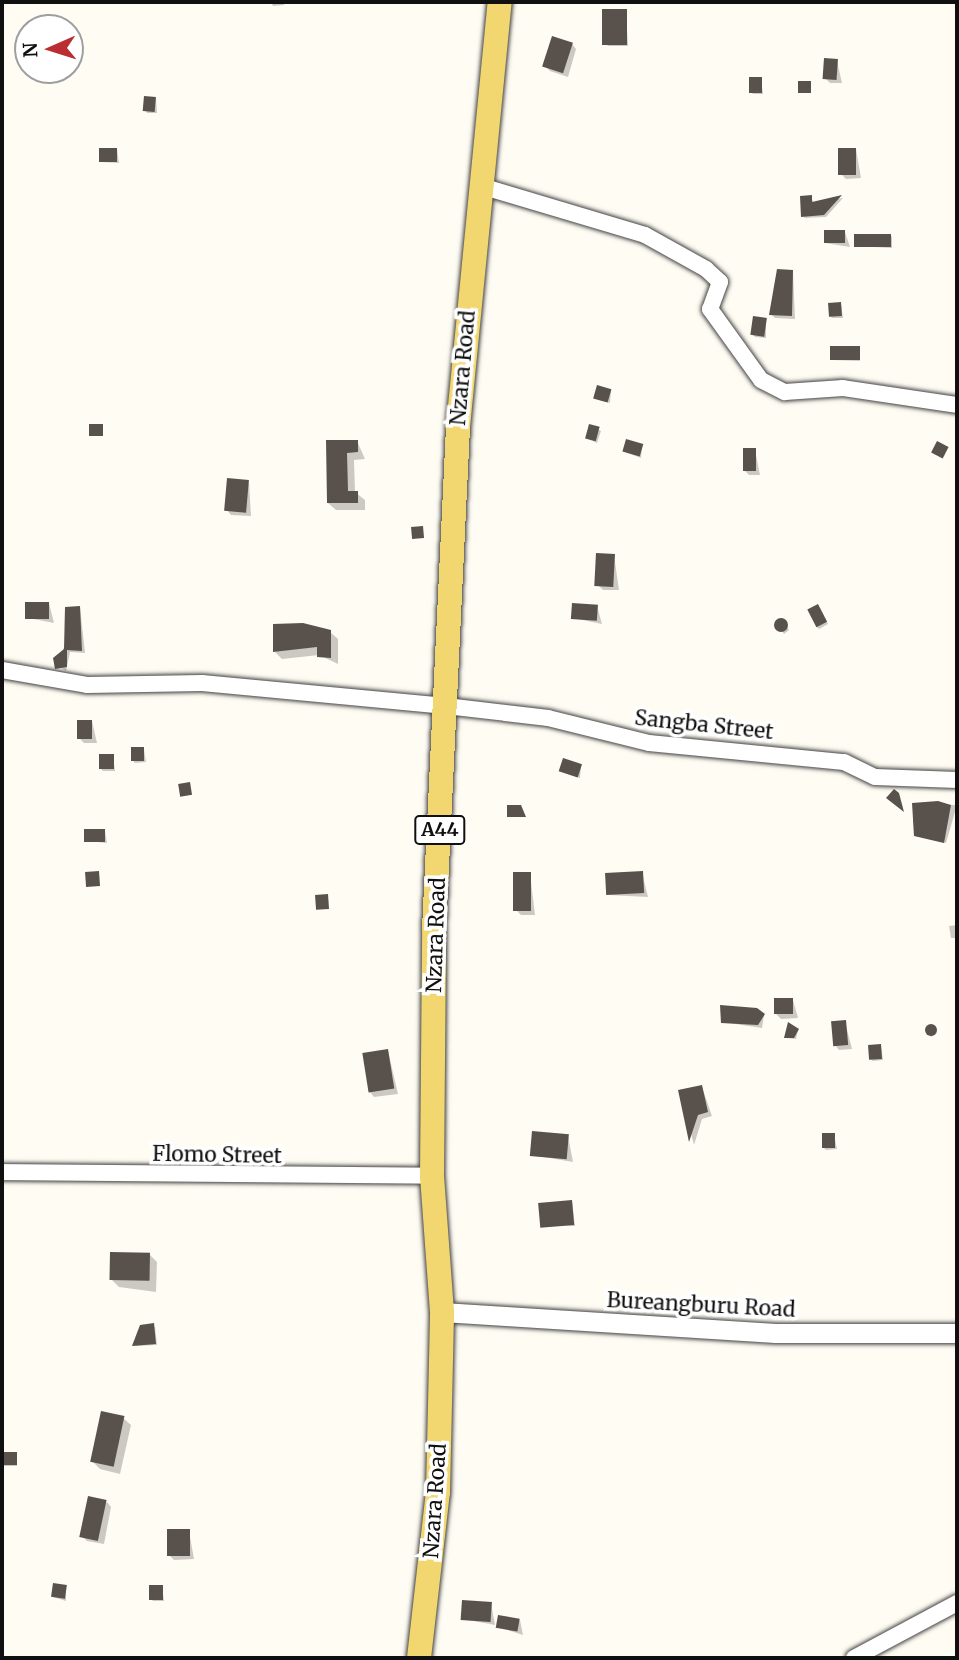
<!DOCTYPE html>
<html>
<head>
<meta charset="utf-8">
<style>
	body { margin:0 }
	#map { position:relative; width:959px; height:1660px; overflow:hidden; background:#fefcf3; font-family:Merriweather,serif }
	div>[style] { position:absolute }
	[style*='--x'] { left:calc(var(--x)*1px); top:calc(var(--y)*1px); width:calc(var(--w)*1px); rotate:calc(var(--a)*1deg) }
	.shadow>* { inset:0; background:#0003; transform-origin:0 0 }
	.building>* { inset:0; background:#58514c; transform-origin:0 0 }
	.round { border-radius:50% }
	.roads { filter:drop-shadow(0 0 2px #434343) drop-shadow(0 0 2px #434343) }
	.minor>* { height:16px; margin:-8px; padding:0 8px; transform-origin:8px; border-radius:8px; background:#fff }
	.tertiary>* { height:19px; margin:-9.5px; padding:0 9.5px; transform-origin:9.5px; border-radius:9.5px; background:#fff }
	.primary>* { height:24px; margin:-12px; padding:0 12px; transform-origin:12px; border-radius:12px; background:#f2d66f }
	span { translate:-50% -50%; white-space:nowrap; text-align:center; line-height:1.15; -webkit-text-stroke:7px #fff; paint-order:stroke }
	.shield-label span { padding:2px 5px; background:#fff; border:2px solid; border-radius:5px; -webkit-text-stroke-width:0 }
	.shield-label { font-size:19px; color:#101010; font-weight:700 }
	.street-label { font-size:21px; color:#101010 }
	.frame { position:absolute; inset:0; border:4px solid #101010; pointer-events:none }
	.north { position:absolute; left:14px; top:14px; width:70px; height:70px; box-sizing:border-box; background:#fff; border:2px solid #9f9f9f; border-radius:50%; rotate:267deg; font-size:19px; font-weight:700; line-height:28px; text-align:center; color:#101010 }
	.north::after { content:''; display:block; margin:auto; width:24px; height:32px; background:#ba2d30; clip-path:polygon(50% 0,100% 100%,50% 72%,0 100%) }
</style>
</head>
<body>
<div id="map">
	<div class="shadow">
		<div style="clip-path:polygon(271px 2px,284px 2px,284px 5px,273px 6px)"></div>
		<div style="clip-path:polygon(626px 11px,628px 46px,608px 46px,606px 44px)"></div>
		<div style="clip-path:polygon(572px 44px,576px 49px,568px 77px,550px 71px,545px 66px)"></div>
		<div style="clip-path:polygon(837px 61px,842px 83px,830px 83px,825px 78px)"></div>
		<div style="clip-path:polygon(761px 78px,763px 94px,753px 94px,751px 92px)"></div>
		<div style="clip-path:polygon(156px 98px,157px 113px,147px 113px,146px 111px)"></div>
		<div style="clip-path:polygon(117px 149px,119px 163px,101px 162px)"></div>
		<div style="clip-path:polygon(856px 149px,861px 178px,846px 179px,841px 174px)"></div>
		<div style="clip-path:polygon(811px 197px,814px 203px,843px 198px,826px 217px,804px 218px)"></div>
		<div style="clip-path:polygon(845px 232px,850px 247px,825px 243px)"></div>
		<div style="clip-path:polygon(892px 237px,892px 248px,856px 246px,890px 235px)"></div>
		<div style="clip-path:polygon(793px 272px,795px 319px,775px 318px,771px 314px)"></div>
		<div style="clip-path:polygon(841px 304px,843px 318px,832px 318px,830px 316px)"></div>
		<div style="clip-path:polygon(766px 319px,766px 338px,755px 337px,753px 335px)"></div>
		<div style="clip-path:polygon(859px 348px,860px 361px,832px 360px)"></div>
		<div style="clip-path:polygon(611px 390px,610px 403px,596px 399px)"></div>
		<div style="clip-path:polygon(590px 426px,601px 431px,597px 443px,586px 438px)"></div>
		<div style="clip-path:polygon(357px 441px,365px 459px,354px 460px,355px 492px,365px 500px,365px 510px,336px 510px,328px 503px,328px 442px)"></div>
		<div style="clip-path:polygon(642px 446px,641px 458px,625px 452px)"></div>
		<div style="clip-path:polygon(755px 450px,760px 475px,749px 475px,744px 470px)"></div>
		<div style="clip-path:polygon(249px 482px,251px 516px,231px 515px,227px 510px)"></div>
		<div style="clip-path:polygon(614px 555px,619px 590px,603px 590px,598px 585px)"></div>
		<div style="clip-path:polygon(49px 603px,54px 623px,28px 618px)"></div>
		<div style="clip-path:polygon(597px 606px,602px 624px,573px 618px)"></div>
		<div style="clip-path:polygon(80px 607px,85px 653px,70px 652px,66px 671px,57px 665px)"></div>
		<div style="clip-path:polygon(820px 608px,828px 624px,819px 629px,817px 627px)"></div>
		<div style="clip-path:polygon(783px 620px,789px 630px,784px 634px,777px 623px)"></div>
		<div style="clip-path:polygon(330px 632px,338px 639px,338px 664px,319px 655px,282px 659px,275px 652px)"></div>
		<div style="clip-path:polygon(92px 721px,97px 743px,84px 743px,79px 738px)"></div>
		<div style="clip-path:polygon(144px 749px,146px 762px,135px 763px,133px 761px)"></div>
		<div style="clip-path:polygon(113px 756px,115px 771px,103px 771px,101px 769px)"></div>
		<div style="clip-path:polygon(581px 766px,580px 778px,561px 771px)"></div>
		<div style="clip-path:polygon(914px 804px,957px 805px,946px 843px,916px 836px)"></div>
		<div style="clip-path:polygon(105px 831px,107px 843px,86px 841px)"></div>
		<div style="clip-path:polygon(642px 873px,648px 897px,608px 895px)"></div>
		<div style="clip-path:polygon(530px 874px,535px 915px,521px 915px,516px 910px)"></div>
		<div style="clip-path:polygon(957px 925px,957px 938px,951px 938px,949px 926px)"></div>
		<div style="clip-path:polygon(793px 1000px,798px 1018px,781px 1019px,776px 1014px)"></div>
		<div style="clip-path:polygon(764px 1015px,762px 1028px,722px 1022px)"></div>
		<div style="clip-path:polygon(845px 1022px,852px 1049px,839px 1050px,835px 1045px)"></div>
		<div style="clip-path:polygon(930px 1026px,937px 1033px,931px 1037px,926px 1029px)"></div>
		<div style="clip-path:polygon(798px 1030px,796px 1039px,786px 1038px)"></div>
		<div style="clip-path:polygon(881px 1046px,883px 1060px,873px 1061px,871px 1059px)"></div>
		<div style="clip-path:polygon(388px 1051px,398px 1094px,374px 1097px,370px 1092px)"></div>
		<div style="clip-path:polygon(702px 1087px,712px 1116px,702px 1119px,694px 1145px,680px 1091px)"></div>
		<div style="clip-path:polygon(834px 1135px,837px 1149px,826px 1150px,824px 1148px)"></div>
		<div style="clip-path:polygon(568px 1136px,573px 1162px,532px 1155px)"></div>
		<div style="clip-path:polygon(572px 1201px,575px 1226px,540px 1224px)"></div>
		<div style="clip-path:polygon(149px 1254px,157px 1262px,156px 1292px,119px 1287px,111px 1279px)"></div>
		<div style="clip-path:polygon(141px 1327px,155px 1327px,157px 1345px,134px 1346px)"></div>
		<div style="clip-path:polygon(123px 1418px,131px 1425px,120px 1474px,100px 1469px,92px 1461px)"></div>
		<div style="left:2px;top:1454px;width:15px;height:12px"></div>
		<div style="clip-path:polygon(107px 1502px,111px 1507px,104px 1544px,87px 1541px,82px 1536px)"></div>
		<div style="clip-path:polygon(189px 1531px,194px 1559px,174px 1560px,169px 1555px)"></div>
		<div style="clip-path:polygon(66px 1587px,66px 1601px,53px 1597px)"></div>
		<div style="clip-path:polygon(162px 1587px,164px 1601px,153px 1601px,151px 1599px)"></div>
		<div style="clip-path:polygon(491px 1603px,495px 1625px,463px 1619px)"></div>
		<div style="clip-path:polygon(520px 1620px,523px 1635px,498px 1627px)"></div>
	</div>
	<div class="building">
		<div style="left:627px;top:9px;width:36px;height:25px;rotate:90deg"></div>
		<div style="left:552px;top:36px;width:22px;height:32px;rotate:18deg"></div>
		<div style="left:824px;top:58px;width:14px;height:21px;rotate:4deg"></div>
		<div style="left:749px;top:77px;width:13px;height:16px"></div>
		<div style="left:798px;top:81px;width:13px;height:12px"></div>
		<div style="left:144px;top:96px;width:12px;height:15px;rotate:5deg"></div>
		<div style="left:99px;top:148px;width:18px;height:14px"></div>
		<div style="left:838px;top:148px;width:18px;height:27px"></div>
		<div style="clip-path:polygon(812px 195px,812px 202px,842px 195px,824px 215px,801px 217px,800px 196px)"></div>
		<div style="left:845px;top:230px;width:13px;height:21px;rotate:90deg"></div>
		<div style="left:854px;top:234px;width:37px;height:13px"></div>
		<div style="clip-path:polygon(777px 269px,793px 270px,792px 316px,769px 315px)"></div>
		<div style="left:841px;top:302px;width:14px;height:13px;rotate:86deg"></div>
		<div style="left:753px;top:316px;width:14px;height:19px;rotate:8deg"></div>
		<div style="left:830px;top:346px;width:30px;height:14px"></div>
		<div style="left:597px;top:385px;width:15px;height:14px;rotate:16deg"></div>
		<div style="left:89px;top:424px;width:14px;height:12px"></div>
		<div style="left:589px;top:424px;width:11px;height:15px;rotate:15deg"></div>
		<div style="left:626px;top:439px;width:18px;height:13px;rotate:16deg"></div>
		<div style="clip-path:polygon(326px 440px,358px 440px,358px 452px,347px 453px,348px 491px,358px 491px,358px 503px,327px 503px)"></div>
		<div style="left:937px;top:441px;width:13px;height:13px;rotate:27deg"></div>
		<div style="left:756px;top:448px;width:23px;height:13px;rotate:90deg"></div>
		<div style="left:227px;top:478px;width:22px;height:33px;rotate:5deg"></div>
		<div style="left:423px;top:526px;width:12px;height:12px;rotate:85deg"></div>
		<div style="left:596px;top:553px;width:19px;height:33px;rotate:3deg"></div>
		<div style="left:25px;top:602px;width:24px;height:17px"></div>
		<div style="left:572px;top:603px;width:26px;height:16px;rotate:4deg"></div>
		<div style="left:818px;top:604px;width:20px;height:12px;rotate:63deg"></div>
		<div style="clip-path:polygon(80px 606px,82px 651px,67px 650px,67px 667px,55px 669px,53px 658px,64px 649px,65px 607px)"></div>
		<div class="round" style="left:774px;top:618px;width:14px;height:14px"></div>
		<div style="clip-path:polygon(303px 623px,331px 630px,331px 658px,317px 657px,317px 647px,273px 652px,273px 624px)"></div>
		<div style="left:77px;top:720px;width:15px;height:19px"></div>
		<div style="left:131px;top:747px;width:13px;height:14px"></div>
		<div style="left:99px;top:754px;width:15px;height:15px"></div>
		<div style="left:563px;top:758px;width:20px;height:14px;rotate:18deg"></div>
		<div style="left:190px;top:782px;width:13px;height:12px;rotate:81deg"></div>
		<div style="clip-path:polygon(894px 789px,899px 793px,904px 812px,886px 798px)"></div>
		<div style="clip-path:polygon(938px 801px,951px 805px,944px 843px,914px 836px,912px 803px)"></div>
		<div style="clip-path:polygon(507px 805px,521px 805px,526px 817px,507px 817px)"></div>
		<div style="left:84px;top:829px;width:21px;height:13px"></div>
		<div style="left:99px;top:871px;width:15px;height:14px;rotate:86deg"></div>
		<div style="left:643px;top:871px;width:22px;height:38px;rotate:87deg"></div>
		<div style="left:513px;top:872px;width:18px;height:39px"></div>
		<div style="left:328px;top:894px;width:15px;height:13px;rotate:86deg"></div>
		<div style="left:774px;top:998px;width:19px;height:16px"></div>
		<div style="clip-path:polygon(720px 1005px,757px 1008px,765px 1014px,758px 1025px,721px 1023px)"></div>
		<div style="left:846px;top:1020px;width:25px;height:15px;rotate:85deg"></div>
		<div style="clip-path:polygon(788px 1022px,799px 1029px,794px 1038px,784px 1038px)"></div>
		<div class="round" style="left:925px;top:1024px;width:12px;height:12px"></div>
		<div style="left:881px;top:1044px;width:15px;height:13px;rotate:86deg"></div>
		<div style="left:388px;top:1049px;width:40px;height:26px;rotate:81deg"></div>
		<div style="clip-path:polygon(702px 1085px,708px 1112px,698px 1115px,689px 1142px,678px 1090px)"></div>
		<div style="left:532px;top:1131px;width:37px;height:25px;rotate:5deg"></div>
		<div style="left:835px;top:1133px;width:15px;height:13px;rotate:90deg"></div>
		<div style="left:572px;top:1200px;width:25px;height:34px;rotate:85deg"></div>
		<div style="left:110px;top:1252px;width:40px;height:28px;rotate:1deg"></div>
		<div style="clip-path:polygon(154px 1323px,156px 1344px,132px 1346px,140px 1325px)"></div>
		<div style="left:101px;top:1411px;width:24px;height:52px;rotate:12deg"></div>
		<div style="left:2px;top:1452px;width:15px;height:13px"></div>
		<div style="left:88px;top:1496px;width:19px;height:42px;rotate:12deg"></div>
		<div style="left:167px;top:1529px;width:23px;height:27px"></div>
		<div style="left:53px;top:1583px;width:14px;height:14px;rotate:8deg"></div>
		<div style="left:149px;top:1585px;width:14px;height:15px"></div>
		<div style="left:462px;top:1600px;width:30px;height:20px;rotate:4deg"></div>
		<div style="left:498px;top:1615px;width:22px;height:13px;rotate:10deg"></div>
	</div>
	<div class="roads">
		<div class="minor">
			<div style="--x:481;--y:186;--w:171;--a:16.6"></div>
			<div style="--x:645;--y:235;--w:70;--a:29.1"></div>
			<div style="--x:706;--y:269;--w:19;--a:43"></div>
			<div style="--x:720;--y:282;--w:29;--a:110"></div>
			<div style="--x:710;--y:309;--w:87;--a:54.3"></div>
			<div style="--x:761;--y:380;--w:27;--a:27"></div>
			<div style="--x:785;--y:392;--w:58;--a:-3.9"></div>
			<div style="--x:843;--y:388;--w:115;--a:8.5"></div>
			<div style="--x:2;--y:670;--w:86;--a:10"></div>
			<div style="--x:87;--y:685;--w:115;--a:-1"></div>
			<div style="--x:202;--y:683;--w:245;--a:5.4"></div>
			<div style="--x:446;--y:706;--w:103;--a:6.7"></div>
			<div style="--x:548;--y:718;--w:104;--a:13.9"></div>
			<div style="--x:649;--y:743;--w:196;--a:5.6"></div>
			<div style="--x:844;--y:762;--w:34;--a:26"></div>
			<div style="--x:875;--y:777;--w:82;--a:2.1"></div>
			<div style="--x:2;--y:1172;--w:430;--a:0.5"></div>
			<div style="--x:854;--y:1658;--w:117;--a:-28.1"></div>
		</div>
		<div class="tertiary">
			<div style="--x:442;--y:1312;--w:334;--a:3.6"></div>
			<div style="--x:775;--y:1333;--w:182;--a:0"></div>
		</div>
		<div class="primary">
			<div style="--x:419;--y:1658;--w:167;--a:-83.5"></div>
			<div style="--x:438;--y:1492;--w:180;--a:-88.7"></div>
			<div style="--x:442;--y:1312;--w:136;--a:-94.2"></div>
			<div style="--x:432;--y:1176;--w:247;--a:-89.5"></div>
			<div style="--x:434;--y:929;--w:503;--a:-87.26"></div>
			<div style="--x:458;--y:427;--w:427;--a:-84.4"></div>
		</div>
	</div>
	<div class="shield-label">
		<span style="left:440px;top:830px">A44</span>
	</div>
	<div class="street-label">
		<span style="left:463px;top:368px;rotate:-85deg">Nzara Road</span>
		<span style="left:704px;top:725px;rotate:6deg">Sangba Street</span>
		<span style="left:436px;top:935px;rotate:-88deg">Nzara Road</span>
		<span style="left:217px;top:1155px;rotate:1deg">Flomo Street</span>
		<span style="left:701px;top:1305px;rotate:3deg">Bureangburu Road</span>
		<span style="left:435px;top:1501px;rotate:-86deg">Nzara Road</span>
	</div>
	<div class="frame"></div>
	<div class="north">N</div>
</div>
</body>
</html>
